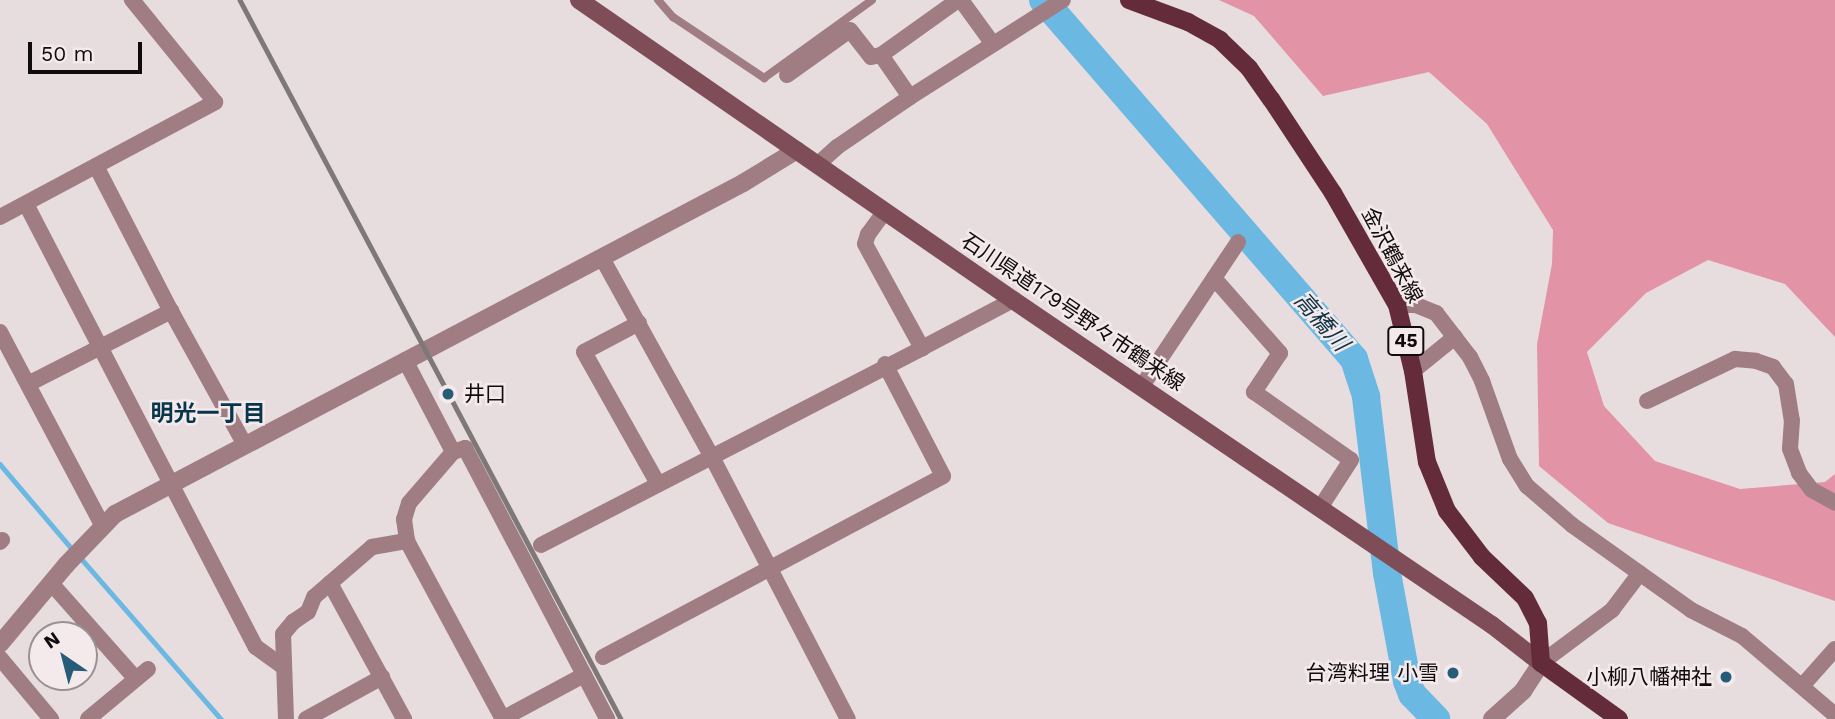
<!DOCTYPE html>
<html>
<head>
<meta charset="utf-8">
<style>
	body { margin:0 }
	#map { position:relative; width:1835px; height:719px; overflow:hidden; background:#e7ddde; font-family:"Work Sans","Noto Sans JP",sans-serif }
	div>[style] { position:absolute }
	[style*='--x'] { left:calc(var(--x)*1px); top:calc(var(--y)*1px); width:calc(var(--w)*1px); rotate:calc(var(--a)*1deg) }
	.forest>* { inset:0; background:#e293a5 }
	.stream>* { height:4.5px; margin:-2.25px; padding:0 2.25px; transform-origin:2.25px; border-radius:2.25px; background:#6bb8e2 }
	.river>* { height:28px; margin:-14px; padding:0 14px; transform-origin:14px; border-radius:14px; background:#6bb8e2 }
	.service>* { height:8px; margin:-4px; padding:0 4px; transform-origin:4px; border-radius:4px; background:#9f7d83 }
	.minor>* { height:16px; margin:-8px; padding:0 8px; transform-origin:8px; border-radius:8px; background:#9f7d83 }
	.tertiary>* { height:18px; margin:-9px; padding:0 9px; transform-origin:9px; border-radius:9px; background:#9f7d83 }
	.secondary>* { height:18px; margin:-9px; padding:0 9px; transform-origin:9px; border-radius:9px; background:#7e4d58 }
	.primary>* { height:18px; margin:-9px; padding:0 9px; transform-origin:9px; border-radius:9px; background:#642c3a }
	.rail>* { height:4.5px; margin:-2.25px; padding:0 2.25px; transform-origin:2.25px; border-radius:2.25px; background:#7f7879 }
	.dots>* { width:19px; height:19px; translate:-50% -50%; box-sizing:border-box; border:4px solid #f4eaec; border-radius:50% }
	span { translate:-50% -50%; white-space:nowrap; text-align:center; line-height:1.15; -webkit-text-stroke:5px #f4eaec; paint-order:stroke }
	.shield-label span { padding:2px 5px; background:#f4eaec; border:2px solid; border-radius:5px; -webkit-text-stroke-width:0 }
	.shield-label { font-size:19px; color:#100c0d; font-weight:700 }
	.street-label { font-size:21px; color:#100c0d }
	.poi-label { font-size:21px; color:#100c0d }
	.left { translate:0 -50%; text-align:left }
	.right { translate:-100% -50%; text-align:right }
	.water-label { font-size:23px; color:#0d3142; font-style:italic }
	.neighbourhood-label { font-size:23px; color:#07364b; font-weight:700 }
	.north { position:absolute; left:28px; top:621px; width:70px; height:70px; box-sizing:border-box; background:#f4eaec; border:2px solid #999193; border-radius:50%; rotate:325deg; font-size:19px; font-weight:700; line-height:28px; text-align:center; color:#100c0d }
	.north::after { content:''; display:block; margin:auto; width:24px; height:32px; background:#265c77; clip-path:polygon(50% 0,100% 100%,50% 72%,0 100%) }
	.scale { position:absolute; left:28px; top:42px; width:114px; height:32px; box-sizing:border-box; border:4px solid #100c0d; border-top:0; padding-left:9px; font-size:21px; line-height:24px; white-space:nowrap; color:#100c0d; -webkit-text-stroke:5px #f4eaec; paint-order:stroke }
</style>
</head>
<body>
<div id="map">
	<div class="forest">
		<div style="clip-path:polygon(1219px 0,1835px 0,1835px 337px,1785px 284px,1708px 260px,1646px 293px,1587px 352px,1604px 406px,1655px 461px,1740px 489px,1825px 482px,1835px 474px,1835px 601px,1608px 523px,1539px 466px,1537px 344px,1552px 264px,1553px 230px,1487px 124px,1429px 72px,1323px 96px,1254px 16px)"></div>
	</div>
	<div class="stream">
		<div style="--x:0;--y:464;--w:113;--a:49.7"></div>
		<div style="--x:79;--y:556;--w:216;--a:48.9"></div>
	</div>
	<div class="river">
		<div style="--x:1043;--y:0;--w:475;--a:49.1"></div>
		<div style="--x:1354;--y:359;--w:40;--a:72"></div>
		<div style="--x:1366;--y:397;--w:177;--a:83.2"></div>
		<div style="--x:1387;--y:573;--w:110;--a:79.5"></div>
		<div style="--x:1407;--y:681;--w:14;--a:69"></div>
		<div style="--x:1412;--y:694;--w:35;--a:46"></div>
	</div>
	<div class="service">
		<div style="--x:658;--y:0;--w:23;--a:49"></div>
		<div style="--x:673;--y:17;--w:110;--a:33.8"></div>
		<div style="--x:764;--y:78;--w:133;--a:-35.8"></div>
	</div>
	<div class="minor">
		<div style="--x:961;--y:0;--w:54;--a:54"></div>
		<div style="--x:787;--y:75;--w:77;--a:-35.5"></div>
		<div style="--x:850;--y:30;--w:34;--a:52"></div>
		<div style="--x:871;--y:57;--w:10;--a:-11"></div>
		<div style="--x:910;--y:97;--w:51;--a:-124.6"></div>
		<div style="--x:881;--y:55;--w:95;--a:-35.5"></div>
		<div style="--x:817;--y:165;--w:27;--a:-42"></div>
		<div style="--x:837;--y:147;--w:88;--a:-34.4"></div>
		<div style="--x:910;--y:97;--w:181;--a:-32.4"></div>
		<div style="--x:96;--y:166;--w:163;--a:62.7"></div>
		<div style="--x:171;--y:311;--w:153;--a:61.1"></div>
		<div style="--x:26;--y:204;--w:499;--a:62.6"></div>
		<div style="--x:256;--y:647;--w:34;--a:36"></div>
		<div style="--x:885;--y:211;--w:29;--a:126"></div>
		<div style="--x:868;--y:234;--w:10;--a:107"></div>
		<div style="--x:865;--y:244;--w:119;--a:61.3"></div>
		<div style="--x:922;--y:348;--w:103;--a:-27.8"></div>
		<div style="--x:0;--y:217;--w:244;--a:-28.1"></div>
		<div style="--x:215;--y:102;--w:132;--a:-129.1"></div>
		<div style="--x:602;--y:258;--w:227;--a:61.1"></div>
		<div style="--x:712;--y:457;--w:295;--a:62.6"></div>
		<div style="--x:1214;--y:278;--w:100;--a:48.7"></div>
		<div style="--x:1280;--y:353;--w:47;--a:123.7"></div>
		<div style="--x:1254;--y:392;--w:118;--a:35"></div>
		<div style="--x:1351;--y:460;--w:57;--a:122.9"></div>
		<div style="--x:1397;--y:305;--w:19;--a:0"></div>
		<div style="--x:1416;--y:305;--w:22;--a:22"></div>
		<div style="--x:1436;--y:313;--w:56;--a:52.3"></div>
		<div style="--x:1470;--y:357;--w:27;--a:63"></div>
		<div style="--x:1482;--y:381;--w:83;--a:70.3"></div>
		<div style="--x:1510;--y:459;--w:32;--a:58"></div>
		<div style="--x:1527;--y:486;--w:60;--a:40.9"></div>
		<div style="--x:1572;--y:525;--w:146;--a:35.5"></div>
		<div style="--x:1691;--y:610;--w:57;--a:27"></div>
		<div style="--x:1742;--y:636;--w:122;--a:40.3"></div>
		<div style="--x:639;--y:323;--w:62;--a:152.2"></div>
		<div style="--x:584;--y:352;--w:151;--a:60.7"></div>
		<div style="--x:0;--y:332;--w:218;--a:62.1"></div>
		<div style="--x:405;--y:360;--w:104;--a:62.4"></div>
		<div style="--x:453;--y:452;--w:13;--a:-18"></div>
		<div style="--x:465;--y:448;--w:306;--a:62.3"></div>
		<div style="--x:1413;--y:371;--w:54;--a:-39"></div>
		<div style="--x:28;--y:384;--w:161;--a:-27"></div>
		<div style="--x:1142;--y:386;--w:173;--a:-56.3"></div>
		<div style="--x:1647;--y:401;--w:98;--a:-25.5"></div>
		<div style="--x:1735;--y:359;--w:21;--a:5"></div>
		<div style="--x:1756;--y:361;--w:18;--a:19"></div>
		<div style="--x:1773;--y:367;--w:21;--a:53"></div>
		<div style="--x:1786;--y:384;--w:36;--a:81"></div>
		<div style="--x:1792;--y:420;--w:29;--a:94"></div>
		<div style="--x:1790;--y:449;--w:26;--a:69"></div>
		<div style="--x:1799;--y:473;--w:21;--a:53"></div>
		<div style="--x:1812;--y:490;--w:26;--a:29"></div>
		<div style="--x:453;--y:452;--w:67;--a:130.8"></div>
		<div style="--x:409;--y:503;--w:17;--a:107"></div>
		<div style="--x:404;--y:519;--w:22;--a:82"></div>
		<div style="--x:407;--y:541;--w:202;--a:61.7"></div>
		<div style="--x:0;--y:542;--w:3;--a:-45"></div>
		<div style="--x:541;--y:545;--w:429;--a:-27.3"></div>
		<div style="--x:51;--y:583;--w:128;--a:48.5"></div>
		<div style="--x:330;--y:583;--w:155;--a:61.4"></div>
		<div style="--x:603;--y:657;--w:385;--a:-28"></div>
		<div style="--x:943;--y:476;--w:126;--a:-117.4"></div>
		<div style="--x:0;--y:658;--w:80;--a:50.1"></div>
		<div style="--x:1541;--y:663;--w:89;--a:-36.7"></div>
		<div style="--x:1612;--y:610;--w:46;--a:-52.9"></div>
		<div style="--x:1803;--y:685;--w:48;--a:-48.4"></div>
		<div style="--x:88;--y:719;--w:78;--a:-39.8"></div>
		<div style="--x:286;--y:719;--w:85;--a:-92"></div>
		<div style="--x:283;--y:634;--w:16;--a:-50"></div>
		<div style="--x:293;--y:622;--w:18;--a:-34"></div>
		<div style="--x:308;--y:612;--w:16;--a:-68"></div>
		<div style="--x:314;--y:597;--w:77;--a:-40.8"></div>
		<div style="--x:372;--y:547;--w:36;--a:-10"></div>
		<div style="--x:306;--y:719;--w:87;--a:-28.9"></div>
		<div style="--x:502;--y:719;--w:93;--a:-28.2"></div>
	</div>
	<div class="tertiary">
		<div style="--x:0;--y:644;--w:103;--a:-50.1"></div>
		<div style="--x:66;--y:565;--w:71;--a:-46.1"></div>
		<div style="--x:115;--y:514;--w:710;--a:-27.79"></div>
		<div style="--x:743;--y:183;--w:63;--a:-31.4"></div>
		<div style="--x:1492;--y:719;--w:42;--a:-42.1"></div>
		<div style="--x:1523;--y:691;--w:33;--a:-57"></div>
	</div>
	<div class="secondary">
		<div style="--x:579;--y:0;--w:528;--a:34.65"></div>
		<div style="--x:1013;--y:300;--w:579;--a:34.16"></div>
		<div style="--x:1492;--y:625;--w:62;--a:37.8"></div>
	</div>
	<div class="primary">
		<div style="--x:1129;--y:0;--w:63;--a:20.4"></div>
		<div style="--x:1188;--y:22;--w:37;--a:29"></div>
		<div style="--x:1220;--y:40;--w:40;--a:44"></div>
		<div style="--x:1249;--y:68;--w:38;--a:55"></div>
		<div style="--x:1271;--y:99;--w:113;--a:56.6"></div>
		<div style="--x:1333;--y:193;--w:129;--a:60.3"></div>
		<div style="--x:1397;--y:305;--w:68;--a:76.4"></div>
		<div style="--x:1413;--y:371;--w:92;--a:81.3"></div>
		<div style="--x:1427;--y:462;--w:53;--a:67.8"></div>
		<div style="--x:1447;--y:511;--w:58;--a:52.7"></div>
		<div style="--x:1482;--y:557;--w:59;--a:43.6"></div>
		<div style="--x:1525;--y:598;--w:28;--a:63"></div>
		<div style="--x:1538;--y:623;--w:40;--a:85.7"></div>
		<div style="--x:1541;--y:663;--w:96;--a:35.7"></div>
	</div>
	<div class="rail">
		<div style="--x:240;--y:0;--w:814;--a:62.08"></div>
	</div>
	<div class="dots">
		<div style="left:448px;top:394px;background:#265c77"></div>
		<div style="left:1453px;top:673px;background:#265c77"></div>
		<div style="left:1726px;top:677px;background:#265c77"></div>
	</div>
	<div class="shield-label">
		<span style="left:1406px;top:341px">45</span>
	</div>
	<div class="street-label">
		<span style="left:1392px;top:255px;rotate:62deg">金沢鶴来線</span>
		<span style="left:1073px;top:312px;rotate:34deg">石川県道179号野々市鶴来線</span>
	</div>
	<div class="poi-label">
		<span class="left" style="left:464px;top:394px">井口</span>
		<span class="right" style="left:1439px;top:673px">台湾料理 小雪</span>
		<span class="right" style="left:1712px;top:677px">小柳八幡神社</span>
	</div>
	<div class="water-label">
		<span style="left:1321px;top:322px;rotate:49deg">高橋川</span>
	</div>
	<div class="neighbourhood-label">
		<span style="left:208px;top:414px">明光一丁目</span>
	</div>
	<div class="north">N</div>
	<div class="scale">50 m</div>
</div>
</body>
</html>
